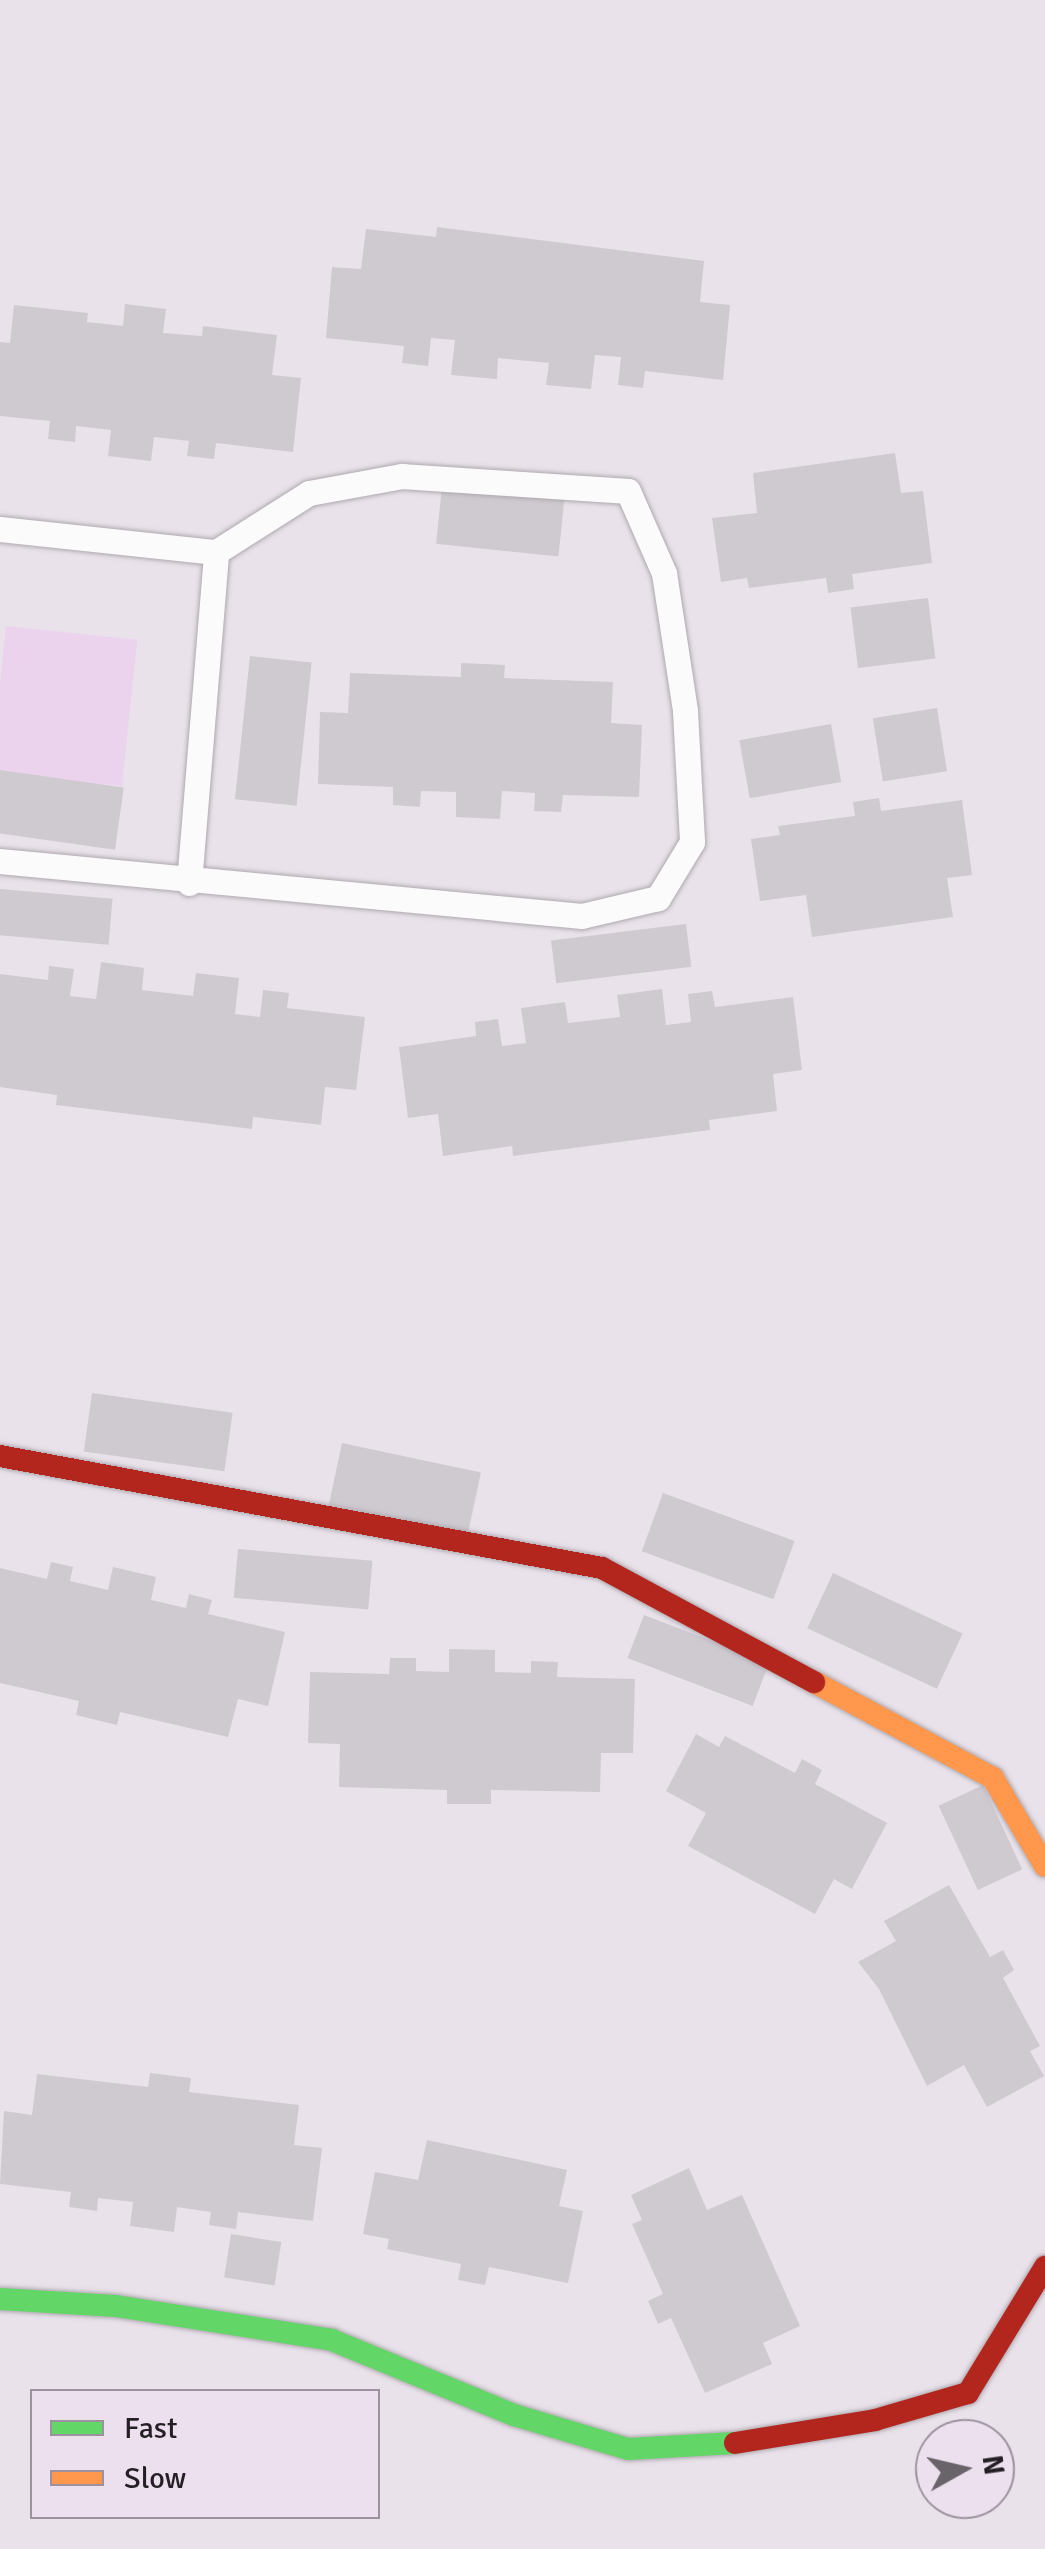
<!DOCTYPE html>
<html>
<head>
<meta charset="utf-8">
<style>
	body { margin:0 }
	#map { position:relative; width:1045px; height:2549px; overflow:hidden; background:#e9e2ea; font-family:Signika,sans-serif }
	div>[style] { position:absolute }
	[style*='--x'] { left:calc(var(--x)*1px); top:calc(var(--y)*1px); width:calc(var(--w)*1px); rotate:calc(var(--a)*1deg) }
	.green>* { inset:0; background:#ebd3ee; transform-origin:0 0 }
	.building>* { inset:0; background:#cfcad0; transform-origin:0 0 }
	.roads { filter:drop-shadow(0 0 2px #afa9af) drop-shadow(0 0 2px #afa9af) }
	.lane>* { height:25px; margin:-12.5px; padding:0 12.5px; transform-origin:12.5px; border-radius:12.5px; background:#fcfbfc }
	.fast>* { height:22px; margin:-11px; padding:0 11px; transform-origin:11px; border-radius:11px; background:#63d668 }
	.slow>* { height:22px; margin:-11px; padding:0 11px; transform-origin:11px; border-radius:11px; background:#ff974d }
	.jam>* { height:22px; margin:-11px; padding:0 11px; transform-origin:11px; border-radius:11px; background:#b3261e }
	span { translate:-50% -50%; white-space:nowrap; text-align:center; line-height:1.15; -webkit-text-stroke:9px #ecdfee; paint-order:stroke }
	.legend { position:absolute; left:30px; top:2389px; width:350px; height:130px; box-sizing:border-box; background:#ecdfee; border:2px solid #9c929e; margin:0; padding:12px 18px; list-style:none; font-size:30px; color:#241f25 }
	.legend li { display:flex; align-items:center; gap:20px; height:50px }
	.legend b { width:50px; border:2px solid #9c929e }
	.north { position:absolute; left:915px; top:2419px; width:100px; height:100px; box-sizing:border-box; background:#ecdfee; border:2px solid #9c929e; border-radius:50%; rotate:82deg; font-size:28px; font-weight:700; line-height:40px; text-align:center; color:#241f25 }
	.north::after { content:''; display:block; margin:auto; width:35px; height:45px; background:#69636a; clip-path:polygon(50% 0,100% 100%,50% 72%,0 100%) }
</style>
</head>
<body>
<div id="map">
	<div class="green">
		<div style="left:6px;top:626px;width:132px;height:147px;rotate:6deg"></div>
	</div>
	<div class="building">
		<div style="clip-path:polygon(437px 227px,704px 261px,700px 302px,730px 305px,723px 380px,645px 371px,643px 388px,618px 385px,621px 357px,595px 355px,591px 389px,546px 385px,549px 363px,498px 358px,497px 379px,451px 375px,455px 340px,431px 338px,428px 366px,402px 363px,404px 346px,326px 338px,332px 267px,361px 269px,366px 229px,436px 237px)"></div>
		<div style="clip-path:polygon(125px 304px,166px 309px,163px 333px,202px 336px,203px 326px,277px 335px,272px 375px,301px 378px,293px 452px,216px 443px,214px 459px,187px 456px,189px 441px,154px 437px,151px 461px,108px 456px,111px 430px,76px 426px,75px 442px,48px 439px,50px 421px,0 416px,0 342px,10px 343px,14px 305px,88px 313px,87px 322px,123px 326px)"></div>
		<div style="clip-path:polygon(895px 453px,901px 493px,923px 491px,932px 563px,852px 574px,854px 589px,828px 593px,826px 578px,749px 588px,747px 578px,721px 582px,712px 518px,757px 513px,753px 473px)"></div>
		<div style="left:442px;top:487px;width:123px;height:57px;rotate:6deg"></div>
		<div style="left:928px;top:598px;width:61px;height:78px;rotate:83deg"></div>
		<div style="left:250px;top:656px;width:62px;height:144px;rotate:6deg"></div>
		<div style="clip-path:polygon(461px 663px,505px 665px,504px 678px,613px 682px,611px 723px,642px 725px,639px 797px,563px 795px,561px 812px,534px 811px,535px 793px,502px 791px,500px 819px,456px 817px,456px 792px,421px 791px,420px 807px,393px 805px,393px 787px,318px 784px,320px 712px,348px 713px,350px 673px,461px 677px)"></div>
		<div style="left:937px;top:708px;width:64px;height:65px;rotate:81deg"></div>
		<div style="left:831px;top:724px;width:59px;height:93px;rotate:80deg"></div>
		<div style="left:0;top:770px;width:125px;height:63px;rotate:8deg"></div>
		<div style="clip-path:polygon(879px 798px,881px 811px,962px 800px,972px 875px,947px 878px,953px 917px,812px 937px,806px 895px,760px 901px,751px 839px,780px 835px,778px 826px,855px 816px,853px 802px)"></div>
		<div style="left:0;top:889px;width:113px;height:46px;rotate:5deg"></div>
		<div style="left:686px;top:924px;width:43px;height:136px;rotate:83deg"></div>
		<div style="clip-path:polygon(101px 962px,144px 968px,142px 990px,193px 996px,196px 973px,239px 978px,235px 1014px,260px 1017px,263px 990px,289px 993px,287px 1008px,365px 1017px,356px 1090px,325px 1087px,321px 1125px,253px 1117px,252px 1129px,56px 1105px,57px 1095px,0 1087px,0 974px,48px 980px,49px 966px,74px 969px,70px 996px,96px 999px)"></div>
		<div style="clip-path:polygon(662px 989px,666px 1025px,691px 1022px,688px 994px,712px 991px,715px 1007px,793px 997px,802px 1070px,773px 1074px,777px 1111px,709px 1120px,710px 1130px,513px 1156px,512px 1146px,443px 1156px,438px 1114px,408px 1118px,399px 1047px,476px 1036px,475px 1022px,498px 1019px,502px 1046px,526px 1043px,521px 1008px,565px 1002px,568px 1023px,620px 1017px,617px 995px)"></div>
		<div style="left:92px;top:1393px;width:142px;height:59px;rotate:8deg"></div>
		<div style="left:342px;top:1443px;width:142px;height:63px;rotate:12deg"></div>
		<div style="left:663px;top:1493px;width:140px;height:62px;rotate:20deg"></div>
		<div style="left:238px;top:1549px;width:135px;height:49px;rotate:5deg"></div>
		<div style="clip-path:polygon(51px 1562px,73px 1567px,70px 1581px,108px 1590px,113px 1567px,156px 1577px,151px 1600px,186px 1608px,189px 1594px,212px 1600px,208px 1614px,285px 1632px,268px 1706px,238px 1699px,228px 1737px,120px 1712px,117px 1725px,76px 1715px,79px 1701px,0 1683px,0 1568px,47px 1579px)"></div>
		<div style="left:833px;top:1573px;width:143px;height:61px;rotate:25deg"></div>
		<div style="left:644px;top:1615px;width:134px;height:46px;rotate:21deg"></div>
		<div style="clip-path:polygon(449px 1649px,495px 1650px,495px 1672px,531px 1673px,531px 1661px,558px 1662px,557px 1677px,635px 1679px,633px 1753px,601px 1753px,600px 1792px,491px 1790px,491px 1804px,447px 1804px,447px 1790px,339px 1787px,340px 1744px,308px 1743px,310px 1672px,389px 1674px,390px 1658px,416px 1658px,416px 1671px,449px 1672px)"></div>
		<div style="clip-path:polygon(696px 1734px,719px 1747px,725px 1736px,795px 1773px,802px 1759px,822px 1770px,815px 1784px,887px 1823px,852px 1889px,834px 1879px,815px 1914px,688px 1846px,706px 1813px,666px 1791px)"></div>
		<div style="left:983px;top:1785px;width:93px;height:49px;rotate:65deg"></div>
		<div style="clip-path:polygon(949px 1885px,990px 1957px,1003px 1950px,1014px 1970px,1003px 1978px,1040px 2046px,1030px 2051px,1044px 2076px,987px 2107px,964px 2065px,927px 2086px,879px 1989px,858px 1962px,896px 1941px,884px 1921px)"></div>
		<div style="clip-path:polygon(150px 2073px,191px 2078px,189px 2092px,299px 2105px,294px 2145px,322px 2148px,313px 2221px,238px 2212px,236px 2229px,209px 2225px,211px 2212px,177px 2207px,174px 2232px,130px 2226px,133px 2202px,98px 2198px,97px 2211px,69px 2207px,71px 2192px,0 2184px,4px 2111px,32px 2115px,37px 2074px,148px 2087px)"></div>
		<div style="clip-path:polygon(427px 2140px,567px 2170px,559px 2206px,583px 2211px,568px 2283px,489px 2267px,485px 2285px,458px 2280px,461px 2264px,387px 2249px,389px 2239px,363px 2234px,375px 2172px,418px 2180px)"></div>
		<div style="clip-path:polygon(689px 2168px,707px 2210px,742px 2195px,800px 2326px,763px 2343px,772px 2364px,705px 2393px,671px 2318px,658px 2324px,648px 2301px,663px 2294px,632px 2224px,642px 2220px,631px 2195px)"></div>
		<div style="left:231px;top:2234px;width:51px;height:44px;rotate:9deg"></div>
	</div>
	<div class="roads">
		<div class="lane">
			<div style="--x:0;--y:529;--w:217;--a:6.1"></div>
			<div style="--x:216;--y:552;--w:110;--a:-32.4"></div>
			<div style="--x:309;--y:493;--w:95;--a:-10.4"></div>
			<div style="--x:402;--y:476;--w:226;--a:3.8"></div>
			<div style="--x:628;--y:491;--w:90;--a:66.3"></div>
			<div style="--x:664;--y:573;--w:140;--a:81.3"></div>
			<div style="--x:685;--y:711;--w:131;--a:86.9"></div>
			<div style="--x:692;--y:842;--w:66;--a:121.3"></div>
			<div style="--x:658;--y:898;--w:78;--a:166.7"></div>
			<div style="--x:582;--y:916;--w:585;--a:-174.6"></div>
			<div style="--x:189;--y:883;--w:332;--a:-85.3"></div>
		</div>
		<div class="fast">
			<div style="--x:0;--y:2299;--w:116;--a:3.5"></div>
			<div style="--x:116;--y:2306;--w:219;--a:8.9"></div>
			<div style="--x:332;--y:2340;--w:197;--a:22.4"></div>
			<div style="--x:514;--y:2415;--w:119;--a:16.6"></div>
			<div style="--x:628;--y:2449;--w:107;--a:-3.2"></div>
		</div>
		<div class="slow">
			<div style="--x:814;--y:1682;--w:203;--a:28.2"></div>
			<div style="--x:993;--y:1778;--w:102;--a:59.4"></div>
		</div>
		<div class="jam">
			<div style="--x:0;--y:1456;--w:612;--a:10.54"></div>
			<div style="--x:602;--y:1568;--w:241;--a:28.3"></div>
			<div style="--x:735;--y:2443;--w:142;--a:-9.3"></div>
			<div style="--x:875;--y:2420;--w:97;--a:-16.2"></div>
			<div style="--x:968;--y:2393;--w:148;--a:-58.6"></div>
		</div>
	</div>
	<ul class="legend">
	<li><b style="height:12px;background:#63d668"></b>Fast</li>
	<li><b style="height:12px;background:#ff974d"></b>Slow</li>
	</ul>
	<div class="north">N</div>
</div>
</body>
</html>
